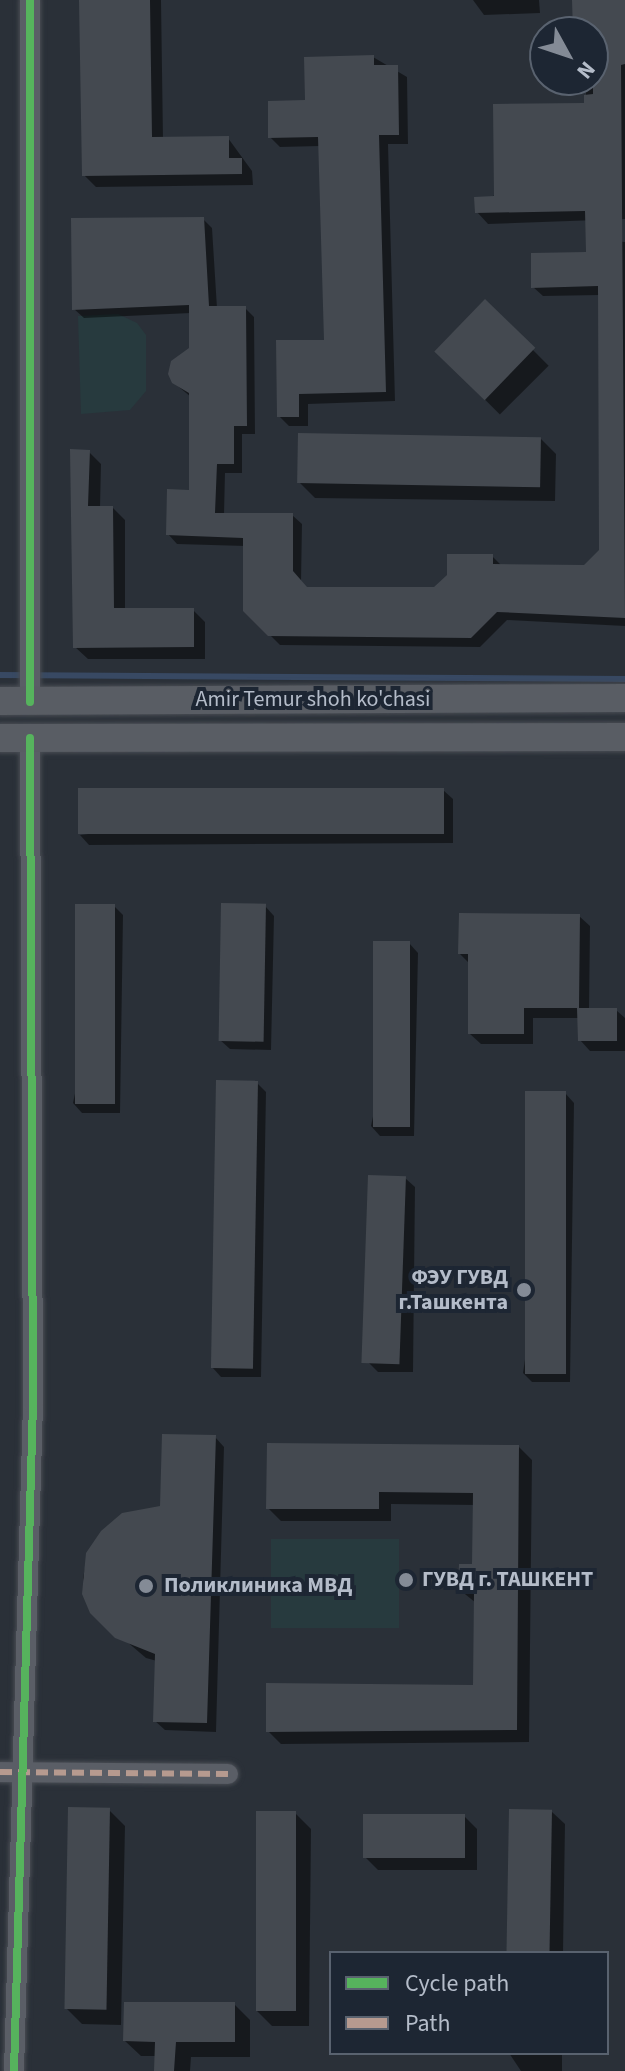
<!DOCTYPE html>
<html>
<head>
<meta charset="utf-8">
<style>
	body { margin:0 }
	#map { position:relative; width:625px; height:2071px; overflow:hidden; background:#2a3038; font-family:"Source Sans 3",sans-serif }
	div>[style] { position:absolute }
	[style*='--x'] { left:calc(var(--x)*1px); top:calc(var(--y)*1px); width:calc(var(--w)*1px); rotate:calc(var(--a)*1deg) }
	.green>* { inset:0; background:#273a3e; transform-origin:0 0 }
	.shadow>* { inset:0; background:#0007; transform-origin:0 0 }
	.stream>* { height:6px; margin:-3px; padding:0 3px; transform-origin:3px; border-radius:3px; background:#384963 }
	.building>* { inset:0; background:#444950; transform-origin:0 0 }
	.roads { filter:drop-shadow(0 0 2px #484c53) drop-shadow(0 0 2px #484c53) }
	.street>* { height:20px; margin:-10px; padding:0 10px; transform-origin:10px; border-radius:10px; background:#5a5e66 }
	.secondary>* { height:28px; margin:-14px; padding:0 14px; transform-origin:14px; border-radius:14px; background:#595d64 }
	.quiet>* { height:6px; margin-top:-3px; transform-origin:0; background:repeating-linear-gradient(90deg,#b69a8f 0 12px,transparent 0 18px) }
	.cycleway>* { height:8px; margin:-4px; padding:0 4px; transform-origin:4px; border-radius:4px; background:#56b35d }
	.dots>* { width:22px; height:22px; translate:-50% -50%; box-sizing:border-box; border:4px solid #1d2633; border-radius:50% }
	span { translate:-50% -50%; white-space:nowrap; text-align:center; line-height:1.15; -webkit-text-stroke:8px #1d2633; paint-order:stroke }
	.street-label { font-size:22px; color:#b4bcc9 }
	.poi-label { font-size:22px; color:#b4bcc9; font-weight:700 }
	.right { translate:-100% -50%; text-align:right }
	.left { translate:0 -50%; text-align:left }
	.legend { position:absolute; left:329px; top:1951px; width:280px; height:104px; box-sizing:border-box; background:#1d2633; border:2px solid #59626f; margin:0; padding:10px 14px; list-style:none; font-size:24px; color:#b4bcc9 }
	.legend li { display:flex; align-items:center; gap:16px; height:40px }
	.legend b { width:40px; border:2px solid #59626f }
	.north { position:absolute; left:529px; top:16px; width:80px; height:80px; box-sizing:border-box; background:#1d2633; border:2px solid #59626f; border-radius:50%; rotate:130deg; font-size:22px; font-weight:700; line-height:32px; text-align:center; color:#b4bcc9 }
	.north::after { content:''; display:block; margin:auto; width:28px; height:36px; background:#848b96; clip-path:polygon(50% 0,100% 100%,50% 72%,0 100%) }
</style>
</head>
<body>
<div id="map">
	<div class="green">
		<div style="clip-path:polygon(118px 314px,137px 323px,146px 335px,146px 391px,130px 410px,81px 414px,78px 316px)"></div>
		<div style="left:271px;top:1539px;width:128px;height:89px"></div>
	</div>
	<div class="shadow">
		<div style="clip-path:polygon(81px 0,161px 0,163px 139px,228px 138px,252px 171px,253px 185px,96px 187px,84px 175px)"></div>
		<div style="clip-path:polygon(473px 0,539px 0,540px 13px,484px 15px)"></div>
		<div style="clip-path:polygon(574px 0,625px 0,625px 219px,488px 224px,477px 212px,586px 105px,586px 80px,593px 80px,593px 32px,575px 32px)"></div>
		<div style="clip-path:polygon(373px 57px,407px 77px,408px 144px,388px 144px,395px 401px,308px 404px,308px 426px,289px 426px,279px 416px,326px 342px,320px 146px,280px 147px,270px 137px,307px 102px)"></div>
		<div style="clip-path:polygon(203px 219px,212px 228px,217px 308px,245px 308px,254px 317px,255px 434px,242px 434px,242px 473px,225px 473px,224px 515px,292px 515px,302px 524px,301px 582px,307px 589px,435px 589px,492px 556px,502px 566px,585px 567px,601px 550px,600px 295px,543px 296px,533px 287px,588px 254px,588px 239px,625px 242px,625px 626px,507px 620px,480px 647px,280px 645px,245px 610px,245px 546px,177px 544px,168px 534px,191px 492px,191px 397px,174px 383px,191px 350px,191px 313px,84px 318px,74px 309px)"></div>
		<div style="left:485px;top:302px;width:90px;height:69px;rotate:45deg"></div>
		<div style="clip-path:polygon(540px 438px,556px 454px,555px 501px,315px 498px,299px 482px)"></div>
		<div style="clip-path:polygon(89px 452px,101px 464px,100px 508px,113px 508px,125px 520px,125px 610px,193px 610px,205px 622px,205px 659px,88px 659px,75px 647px)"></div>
		<div style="clip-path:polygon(443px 790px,453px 799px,453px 843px,89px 845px,80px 835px)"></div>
		<div style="clip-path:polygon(114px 906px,123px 915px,120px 1113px,82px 1113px,73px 1103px)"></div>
		<div style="clip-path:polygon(265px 906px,274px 916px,271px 1050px,230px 1049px,220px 1040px)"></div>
		<div style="clip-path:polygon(579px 916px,590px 926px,589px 1010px,616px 1010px,625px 1018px,625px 1051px,590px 1051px,580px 1040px,579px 1018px,533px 1018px,533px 1044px,481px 1044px,470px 1034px,470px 964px,460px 954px)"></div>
		<div style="clip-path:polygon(409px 943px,418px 953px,414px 1136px,380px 1136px,371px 1126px)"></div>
		<div style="clip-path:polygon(257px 1083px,266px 1092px,261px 1377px,221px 1377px,212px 1367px)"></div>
		<div style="clip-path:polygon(565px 1093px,574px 1103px,570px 1382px,532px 1382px,523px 1373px)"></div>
		<div style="clip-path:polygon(405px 1178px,415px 1187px,413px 1372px,378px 1372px,368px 1362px)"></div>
		<div style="clip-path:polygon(215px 1437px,224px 1447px,216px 1732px,165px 1730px,155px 1721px,157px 1661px,146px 1658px,92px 1612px,83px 1578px,88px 1554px,162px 1508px)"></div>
		<div style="clip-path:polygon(519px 1447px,532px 1460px,529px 1742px,281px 1744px,268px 1731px,475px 1687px,476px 1603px,460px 1590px,474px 1566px,475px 1505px,391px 1504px,391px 1521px,281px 1521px,268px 1508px)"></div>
		<div style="clip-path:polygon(109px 1810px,125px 1826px,121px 2025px,82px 2024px,66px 2008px)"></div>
		<div style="clip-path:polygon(552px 1812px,565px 1824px,563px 1953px,510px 1953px)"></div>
		<div style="clip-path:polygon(295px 1813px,311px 1829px,309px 2026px,272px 2026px,256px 2010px)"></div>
		<div style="clip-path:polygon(464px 1816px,477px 1829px,477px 1870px,378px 1870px,365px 1857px)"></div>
		<div style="clip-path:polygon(234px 2004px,250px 2020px,250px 2057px,191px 2057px,190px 2071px,156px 2071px,156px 2056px,141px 2056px,125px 2041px)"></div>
		<div style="clip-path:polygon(509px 2053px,562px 2053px,562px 2071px,521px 2071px)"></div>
	</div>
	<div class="stream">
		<div style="--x:0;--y:675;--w:625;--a:0.37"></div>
	</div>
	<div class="building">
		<div style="clip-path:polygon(79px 0,150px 0,152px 137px,229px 136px,229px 158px,242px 158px,242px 174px,82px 176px)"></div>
		<div style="clip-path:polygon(572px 0,625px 0,625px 64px,621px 65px,625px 618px,497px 612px,471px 638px,268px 636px,243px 611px,243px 538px,166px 535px,167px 489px,189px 490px,189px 393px,172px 383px,168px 374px,171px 361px,189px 348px,189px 305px,72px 310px,71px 218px,204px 217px,209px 306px,246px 306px,247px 426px,234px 426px,234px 464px,217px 464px,215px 513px,293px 513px,293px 571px,307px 587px,434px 587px,447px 575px,447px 554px,493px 554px,493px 564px,584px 565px,599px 550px,598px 286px,531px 288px,531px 253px,586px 252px,585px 211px,475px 213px,474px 197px,494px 196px,493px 104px,584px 103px,584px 95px,593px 94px,593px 32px,573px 32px)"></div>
		<div style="clip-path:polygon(374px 55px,374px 65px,398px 65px,399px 135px,379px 135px,386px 392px,299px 394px,299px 417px,277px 417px,276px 340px,324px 340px,318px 137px,268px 138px,268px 101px,305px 100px,304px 57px)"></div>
		<div style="left:485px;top:299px;width:70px;height:73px;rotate:44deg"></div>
		<div style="left:298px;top:433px;width:243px;height:50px;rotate:1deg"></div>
		<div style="clip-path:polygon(70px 449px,90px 450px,88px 506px,113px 506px,114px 608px,194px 608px,194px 647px,73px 648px)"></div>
		<div style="left:444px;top:788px;width:46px;height:366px;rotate:90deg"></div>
		<div style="left:221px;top:903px;width:45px;height:138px;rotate:1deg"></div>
		<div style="left:75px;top:904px;width:40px;height:200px"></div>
		<div style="clip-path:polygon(459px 913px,580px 914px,579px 1008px,617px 1008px,617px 1041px,578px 1041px,577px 1008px,524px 1008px,524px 1034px,468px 1034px,468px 954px,458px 954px)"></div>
		<div style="left:373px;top:941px;width:37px;height:186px"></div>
		<div style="left:216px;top:1080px;width:42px;height:288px;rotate:1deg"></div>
		<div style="left:525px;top:1091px;width:41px;height:283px"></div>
		<div style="left:368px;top:1175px;width:38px;height:188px;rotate:2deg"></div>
		<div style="clip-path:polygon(162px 1434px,216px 1435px,207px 1723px,153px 1722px,155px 1654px,115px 1638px,90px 1613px,82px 1594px,86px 1553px,101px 1531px,122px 1513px,160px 1506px)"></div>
		<div style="clip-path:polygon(267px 1443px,519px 1445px,517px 1730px,266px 1732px,266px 1683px,473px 1685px,474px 1592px,458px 1591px,459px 1564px,472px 1564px,473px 1493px,379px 1492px,379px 1509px,266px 1509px)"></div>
		<div style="left:68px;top:1807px;width:42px;height:202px;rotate:1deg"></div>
		<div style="left:509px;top:1809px;width:43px;height:144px;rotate:1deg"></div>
		<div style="left:256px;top:1811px;width:40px;height:200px"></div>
		<div style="left:363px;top:1814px;width:102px;height:44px"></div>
		<div style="clip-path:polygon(124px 2002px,235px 2002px,235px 2042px,176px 2042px,174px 2071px,154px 2071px,155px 2042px,123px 2041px)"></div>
	</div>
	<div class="roads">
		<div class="street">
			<div style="--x:30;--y:702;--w:702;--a:-90"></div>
			<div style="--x:0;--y:1772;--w:228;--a:0.5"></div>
			<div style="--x:14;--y:2071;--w:667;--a:-88.37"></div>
			<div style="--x:33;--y:1404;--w:666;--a:-90.26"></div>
		</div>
		<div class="secondary">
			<div style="--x:0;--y:701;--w:625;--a:-0.28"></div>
			<div style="--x:0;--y:738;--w:625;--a:-0.09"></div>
		</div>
	</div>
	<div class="quiet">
		<div style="--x:0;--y:1772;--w:228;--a:0.5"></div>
	</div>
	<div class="cycleway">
		<div style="--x:30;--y:702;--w:702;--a:-90"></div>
		<div style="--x:14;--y:2071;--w:667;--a:-88.37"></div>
		<div style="--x:33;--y:1404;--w:666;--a:-90.26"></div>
	</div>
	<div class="dots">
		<div style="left:524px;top:1290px;background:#848b96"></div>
		<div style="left:406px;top:1580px;background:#848b96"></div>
		<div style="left:146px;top:1586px;background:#848b96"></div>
	</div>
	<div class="street-label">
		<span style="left:313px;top:700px">Amir Temur shoh ko'chasi</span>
	</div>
	<div class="poi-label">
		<span class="right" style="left:508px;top:1290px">ФЭУ ГУВД<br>г.Ташкента</span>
		<span class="left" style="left:422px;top:1580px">ГУВД г. ТАШКЕНТ</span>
		<span class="left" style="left:164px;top:1586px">Поликлиника МВД</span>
	</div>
	<ul class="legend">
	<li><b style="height:10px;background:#56b35d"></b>Cycle path</li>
	<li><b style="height:10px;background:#b69a8f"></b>Path</li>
	</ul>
	<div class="north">N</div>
</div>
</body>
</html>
